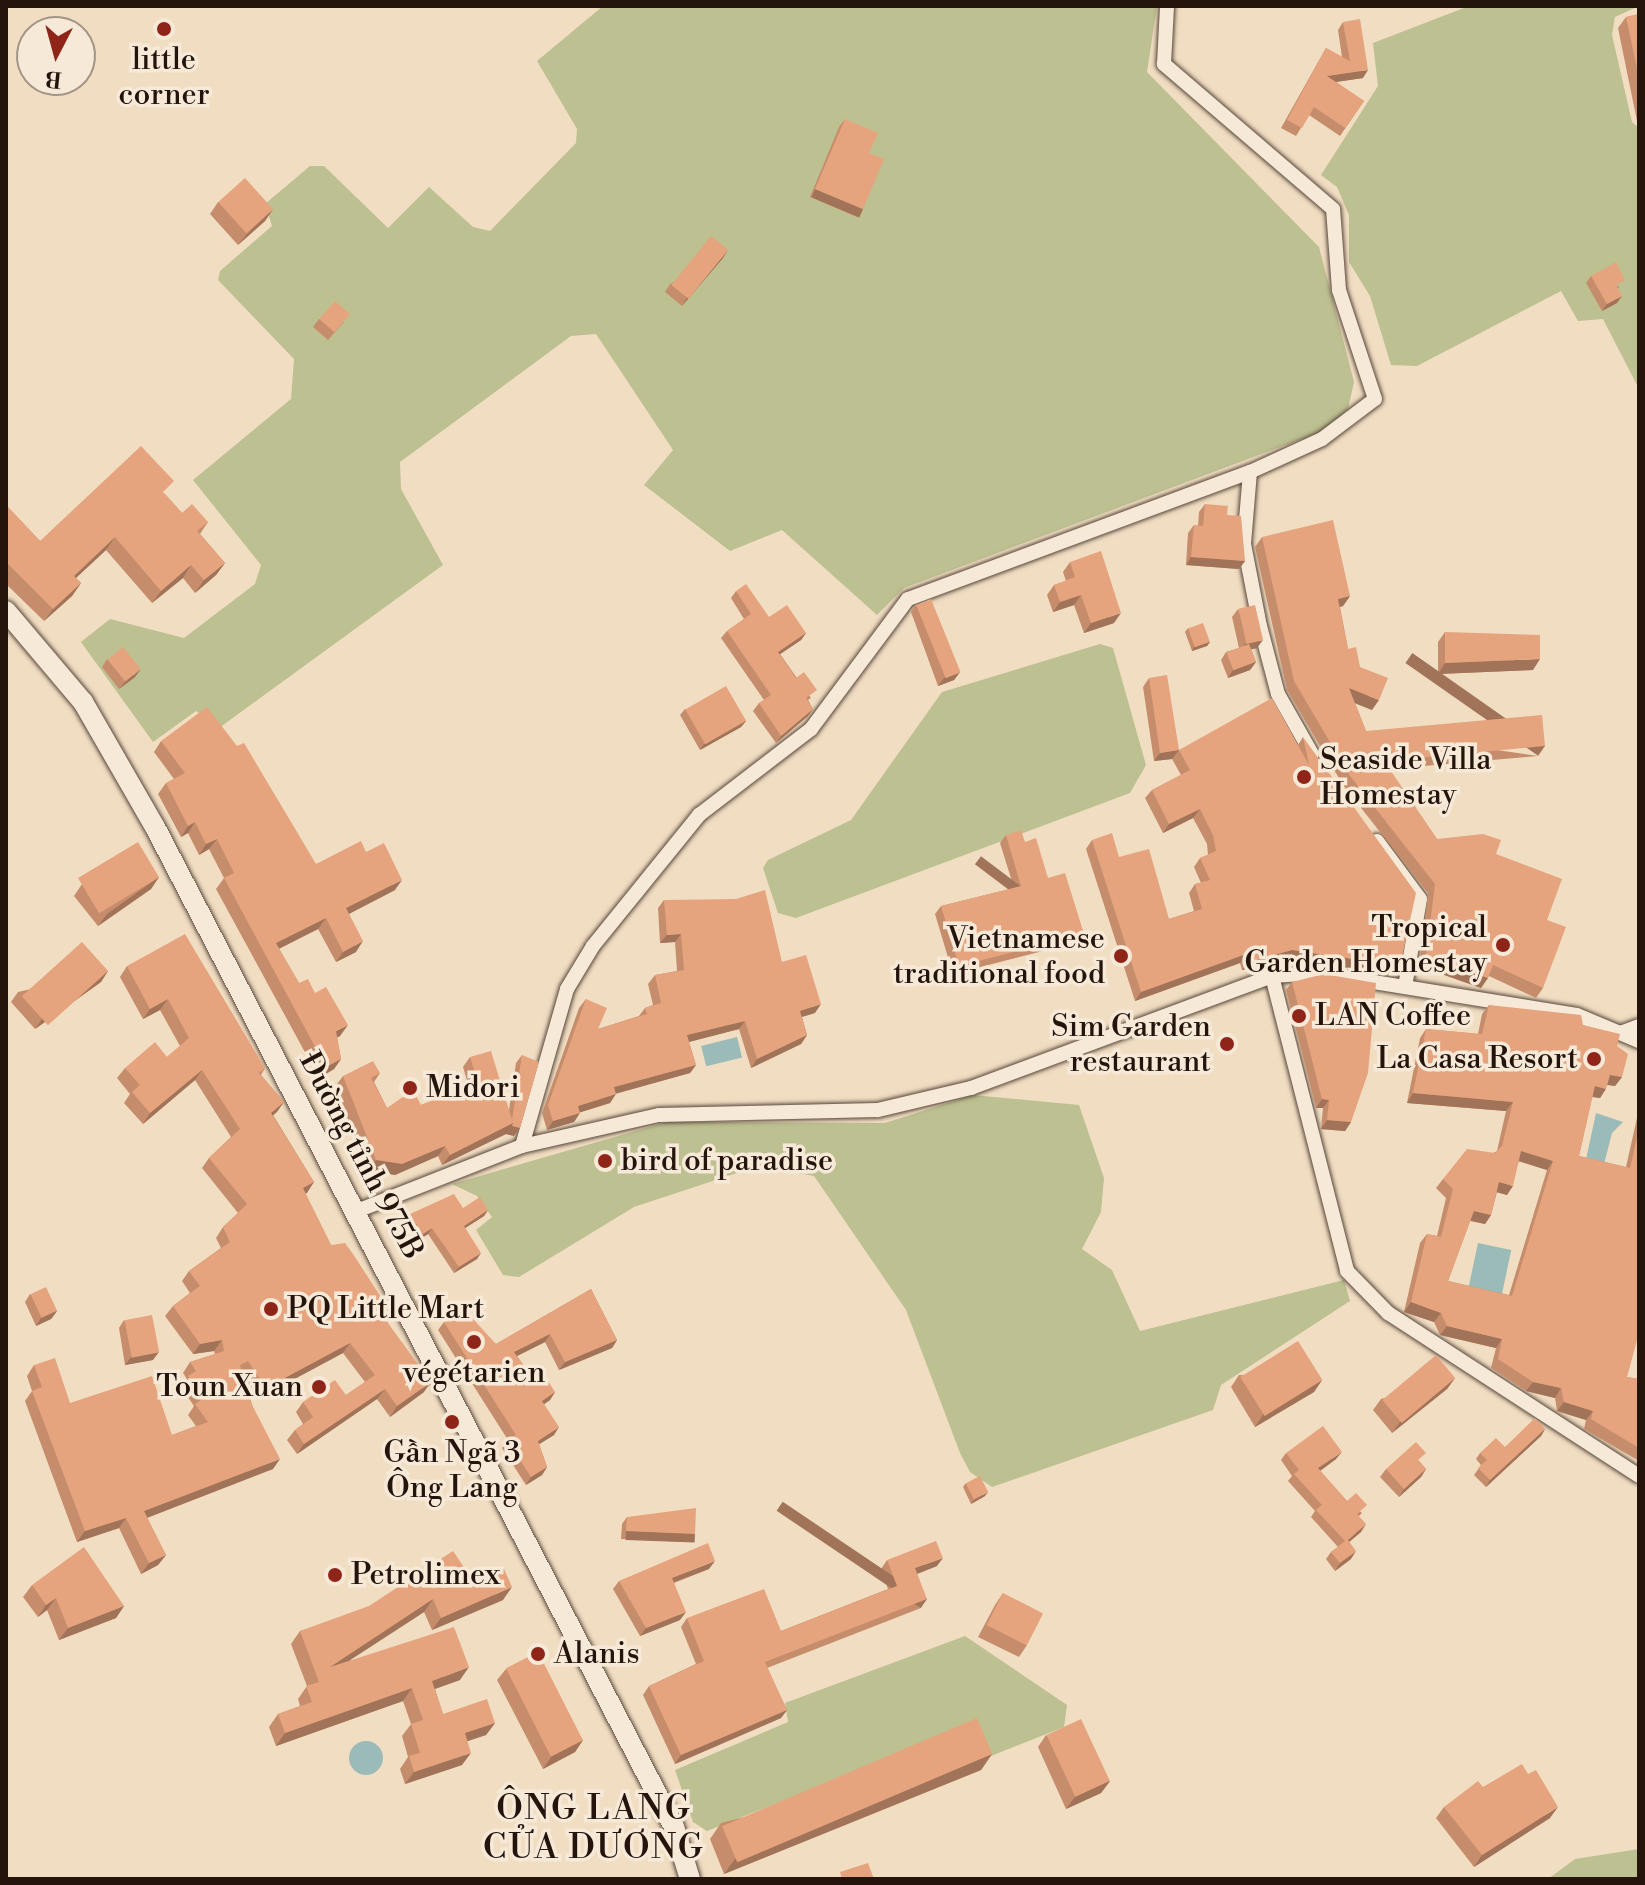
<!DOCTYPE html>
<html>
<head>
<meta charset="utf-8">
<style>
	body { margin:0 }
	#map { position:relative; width:1645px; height:1885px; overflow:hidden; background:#f1ddc2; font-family:"Libre Bodoni",serif }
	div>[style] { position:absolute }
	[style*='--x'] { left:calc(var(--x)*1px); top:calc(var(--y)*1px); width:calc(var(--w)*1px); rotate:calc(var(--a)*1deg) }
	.green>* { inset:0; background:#bdc091 }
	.water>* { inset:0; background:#9bbbb8; transform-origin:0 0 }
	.round { border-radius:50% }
	.roads { filter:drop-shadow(0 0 2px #57463a) drop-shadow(0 0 2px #57463a) }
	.minor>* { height:14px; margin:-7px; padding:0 7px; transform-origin:7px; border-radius:7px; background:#f6e9d7 }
	.secondary>* { height:20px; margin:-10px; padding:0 10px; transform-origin:10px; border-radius:10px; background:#f6e9d7 }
	.wall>* { inset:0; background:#c68d6c }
	.shaded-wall>* { inset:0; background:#a17358; transform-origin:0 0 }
	.building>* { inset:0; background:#e6a47e; transform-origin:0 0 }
	.dots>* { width:22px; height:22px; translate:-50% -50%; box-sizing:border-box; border:4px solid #f6e9d7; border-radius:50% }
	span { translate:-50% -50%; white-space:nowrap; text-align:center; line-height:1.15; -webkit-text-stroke:7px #f6e9d7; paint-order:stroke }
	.poi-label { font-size:30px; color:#24140c }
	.left { translate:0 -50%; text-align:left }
	.right { translate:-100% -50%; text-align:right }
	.street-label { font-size:30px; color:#24140c }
	.quarter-label { font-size:34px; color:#24140c; letter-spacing:2px }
	.frame { position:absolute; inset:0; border:8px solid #24140c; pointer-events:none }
	.north { position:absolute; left:16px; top:16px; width:80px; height:80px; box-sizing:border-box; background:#f6e9d7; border:2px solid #a29486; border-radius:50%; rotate:186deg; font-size:22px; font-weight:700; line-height:32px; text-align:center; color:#24140c }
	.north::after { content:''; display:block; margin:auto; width:28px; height:36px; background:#8f2418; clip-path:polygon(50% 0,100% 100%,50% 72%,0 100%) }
</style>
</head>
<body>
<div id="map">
	<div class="green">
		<div style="clip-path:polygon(603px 6px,1157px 6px,1147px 72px,1319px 247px,1354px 382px,1348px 409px,1323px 431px,904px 588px,877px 615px,782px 530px,730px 551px,644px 485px,673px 450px,596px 334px,571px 336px,400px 462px,401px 489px,443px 565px,219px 728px,196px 711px,153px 742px,81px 642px,110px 619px,184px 638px,255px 584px,261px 565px,193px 480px,291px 399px,294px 359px,218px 280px,220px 271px,272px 226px,265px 204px,310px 166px,324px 166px,388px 228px,429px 187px,473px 227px,490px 231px,576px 143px,577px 129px,537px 61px)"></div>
		<div style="clip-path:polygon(1469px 6px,1639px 6px,1615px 17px,1612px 35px,1632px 122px,1639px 128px,1639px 389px,1603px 319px,1578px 321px,1561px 291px,1417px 366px,1391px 365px,1370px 296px,1349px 262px,1349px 215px,1337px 187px,1321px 175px,1378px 86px,1373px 43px)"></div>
		<div style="clip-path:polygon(1100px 644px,1113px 648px,1146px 765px,1130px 793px,796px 918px,778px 913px,763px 868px,768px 860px,851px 820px,942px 692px)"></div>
		<div style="clip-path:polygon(973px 1095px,1079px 1105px,1104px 1178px,1101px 1212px,1082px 1249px,1112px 1270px,1140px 1331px,1344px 1280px,1350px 1301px,1221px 1385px,1213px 1410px,992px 1487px,970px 1472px,960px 1453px,906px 1310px,814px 1176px,758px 1166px,634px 1207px,519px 1277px,503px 1275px,476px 1230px,492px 1217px,477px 1196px,452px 1184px,667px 1122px,885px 1123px)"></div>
		<div style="clip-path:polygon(965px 1636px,1067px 1705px,1064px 1727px,981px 1760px,966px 1728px,707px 1831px,693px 1822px,675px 1770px,788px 1722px,785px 1703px)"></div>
		<div style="clip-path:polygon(1639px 1849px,1639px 1879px,1548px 1879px,1575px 1859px)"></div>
	</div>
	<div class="water">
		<div style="left:737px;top:1037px;width:21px;height:37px;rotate:76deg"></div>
		<div style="clip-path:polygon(1596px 1113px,1623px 1122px,1612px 1133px,1603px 1168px,1585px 1164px)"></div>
		<div style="left:1478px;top:1243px;width:34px;height:54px;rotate:12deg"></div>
		<div class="round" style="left:349px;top:1741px;width:34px;height:34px"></div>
	</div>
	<div class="roads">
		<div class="minor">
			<div style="--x:1250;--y:472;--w:72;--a:94.8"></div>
			<div style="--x:1244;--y:544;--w:84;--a:79"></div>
			<div style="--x:1260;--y:626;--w:70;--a:75.2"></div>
			<div style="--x:1278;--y:694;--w:69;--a:60.5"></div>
			<div style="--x:1377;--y:841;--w:72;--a:53.4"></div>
			<div style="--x:1420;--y:899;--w:89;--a:99.7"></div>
			<div style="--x:1272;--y:976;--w:304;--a:75.7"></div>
			<div style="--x:1347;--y:1271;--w:59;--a:45.7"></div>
			<div style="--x:1388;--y:1313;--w:299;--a:33"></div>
			<div style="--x:1620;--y:1033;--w:21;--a:23"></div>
			<div style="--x:522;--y:1146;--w:163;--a:-74"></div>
			<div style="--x:567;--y:989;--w:50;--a:-58.8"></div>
			<div style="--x:593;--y:946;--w:169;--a:-51"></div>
			<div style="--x:699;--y:815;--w:141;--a:-37.5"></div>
			<div style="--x:811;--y:729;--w:162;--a:-53.3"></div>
			<div style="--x:908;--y:599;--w:365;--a:-20.4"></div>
			<div style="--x:1250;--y:472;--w:79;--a:-24.6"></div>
			<div style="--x:1322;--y:439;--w:66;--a:-37"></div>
			<div style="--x:1375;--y:399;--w:115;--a:-108.3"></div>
			<div style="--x:1339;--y:290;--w:81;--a:-94.2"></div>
			<div style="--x:1333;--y:209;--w:223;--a:-139.4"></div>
			<div style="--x:1164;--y:64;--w:58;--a:-87"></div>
			<div style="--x:357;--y:1211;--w:177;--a:-21.5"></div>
			<div style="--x:522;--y:1146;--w:140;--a:-12.8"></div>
			<div style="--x:659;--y:1115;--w:219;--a:-1.3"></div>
			<div style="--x:878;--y:1110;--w:96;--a:-13.3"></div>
			<div style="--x:971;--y:1088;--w:321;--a:-20.4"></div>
			<div style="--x:1272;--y:976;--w:46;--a:-3.7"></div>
			<div style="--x:1318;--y:973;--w:262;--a:9.2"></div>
			<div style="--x:1577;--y:1015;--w:47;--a:22.7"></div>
			<div style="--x:1620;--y:1033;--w:20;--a:-20"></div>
		</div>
		<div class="secondary">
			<div style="--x:6;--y:611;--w:119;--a:49.8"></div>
			<div style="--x:83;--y:702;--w:144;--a:60.1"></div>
			<div style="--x:155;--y:827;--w:1127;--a:62.57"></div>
			<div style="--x:674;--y:1827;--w:54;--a:72.9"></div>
		</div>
	</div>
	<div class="wall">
		<div style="clip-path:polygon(1639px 14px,1639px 121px,1637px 121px,1618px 28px,1626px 17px)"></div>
		<div style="clip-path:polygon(1343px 22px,1363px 78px,1336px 82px,1364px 101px,1340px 136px,1309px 115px,1296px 136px,1281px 128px,1326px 48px,1342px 57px,1338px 30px)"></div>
		<div style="clip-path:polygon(845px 119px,869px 153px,863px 209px,857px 217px,810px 197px,839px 127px)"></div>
		<div style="clip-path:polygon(218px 202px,273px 209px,265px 221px,238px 245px,210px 214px)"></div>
		<div style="clip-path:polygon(723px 258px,682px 306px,665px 292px,670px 284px)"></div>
		<div style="clip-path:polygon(1591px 276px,1620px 287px,1618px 288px,1617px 303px,1602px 311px,1586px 283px)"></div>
		<div style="clip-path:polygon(319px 319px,344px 322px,328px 340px,313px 327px)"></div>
		<div style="clip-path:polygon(165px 494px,182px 513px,208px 522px,200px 534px,225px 563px,216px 575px,195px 593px,183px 578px,152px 603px,106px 550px,76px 578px,81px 583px,72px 596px,44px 621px,6px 584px,6px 505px,40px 541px)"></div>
		<div style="clip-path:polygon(1205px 504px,1227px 515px,1245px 561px,1239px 569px,1186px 565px,1188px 533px,1194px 525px,1198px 526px,1199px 512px)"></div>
		<div style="clip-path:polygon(1262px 537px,1350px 596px,1343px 606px,1340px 607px,1348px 649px,1360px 667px,1372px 710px,1355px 703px,1366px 731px,1538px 756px,1389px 769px,1437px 839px,1496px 854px,1547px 920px,1543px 988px,1536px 998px,1489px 976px,1481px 988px,1419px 966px,1428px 893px,1343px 785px,1287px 690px,1255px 547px)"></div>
		<div style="clip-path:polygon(1070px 562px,1114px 623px,1084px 633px,1074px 605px,1053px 612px,1047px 595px,1054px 585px,1066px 581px,1063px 572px)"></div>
		<div style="clip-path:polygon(736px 591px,769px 617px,806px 633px,801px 640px,780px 654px,811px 698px,808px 700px,813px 709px,808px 716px,776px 743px,753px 711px,759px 703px,764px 700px,721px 638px,727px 631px,744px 619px,731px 598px)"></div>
		<div style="clip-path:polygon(916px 604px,960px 672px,954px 680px,938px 686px,911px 612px)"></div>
		<div style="clip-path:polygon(1238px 609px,1257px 648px,1251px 649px,1256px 662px,1250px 670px,1228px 678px,1221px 660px,1226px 652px,1239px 648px,1232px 617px)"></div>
		<div style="clip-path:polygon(1188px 628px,1210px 642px,1207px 646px,1192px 651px,1185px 632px)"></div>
		<div style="clip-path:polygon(1445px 632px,1533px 670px,1438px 674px,1438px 642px)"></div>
		<div style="clip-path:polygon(107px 659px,135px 677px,119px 689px,102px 667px)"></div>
		<div style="clip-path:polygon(1149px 678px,1179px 750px,1298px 745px,1303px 737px,1400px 966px,1394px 975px,1286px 959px,1242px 970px,1240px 963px,1135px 1001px,1086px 849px,1092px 840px,1119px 857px,1169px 919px,1194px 911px,1189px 893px,1195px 884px,1201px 883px,1194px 867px,1200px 858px,1208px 855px,1207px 844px,1193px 818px,1163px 833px,1145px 798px,1152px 790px,1181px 775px,1172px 759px,1154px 761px,1143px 687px)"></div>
		<div style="clip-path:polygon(685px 709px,746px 721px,741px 727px,700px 750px,680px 715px)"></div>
		<div style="clip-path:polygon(161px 741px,316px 864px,366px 852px,395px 890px,349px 914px,356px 952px,336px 962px,318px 929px,279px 949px,299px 983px,340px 1036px,337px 1037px,341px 1059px,334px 1069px,319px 1078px,216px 889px,224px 878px,209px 849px,199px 855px,188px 833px,181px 837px,158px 794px,166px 783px,174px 779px,154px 752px)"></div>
		<div style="clip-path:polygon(1006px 835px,1025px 842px,1048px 878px,1078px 942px,953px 974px,935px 914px,941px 906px,1014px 888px,1000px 843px)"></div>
		<div style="clip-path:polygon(159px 877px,151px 889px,98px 926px,74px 896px,82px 884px)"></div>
		<div style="clip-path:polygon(664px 900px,782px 962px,815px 1013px,802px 1017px,807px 1035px,801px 1044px,751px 1068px,739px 1029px,689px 1042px,696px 1065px,690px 1073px,616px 1093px,610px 1103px,580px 1112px,574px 1122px,547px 1130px,542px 1113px,579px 1008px,586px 999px,598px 1029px,639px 1016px,645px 1008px,653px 1005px,648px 984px,655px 975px,677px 971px,675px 942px,660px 943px,658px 908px)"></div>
		<div style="clip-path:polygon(127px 966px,265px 1068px,261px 1075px,284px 1102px,273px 1115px,314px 1182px,305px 1193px,331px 1245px,392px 1314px,387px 1321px,424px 1392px,390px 1417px,377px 1399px,297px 1454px,287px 1440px,295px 1430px,303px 1424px,296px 1412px,303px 1402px,346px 1395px,365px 1382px,343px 1353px,259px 1398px,242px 1374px,273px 1469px,147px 1518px,166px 1555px,158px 1565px,141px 1574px,119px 1528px,77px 1542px,25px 1401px,32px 1391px,27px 1376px,34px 1365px,70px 1403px,172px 1435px,196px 1426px,188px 1415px,194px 1406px,181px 1387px,187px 1379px,183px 1373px,190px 1362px,215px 1354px,214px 1351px,193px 1354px,165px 1316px,173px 1306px,190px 1293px,182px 1281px,189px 1271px,221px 1248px,216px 1238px,223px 1227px,238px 1213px,202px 1168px,209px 1158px,231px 1137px,195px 1080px,143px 1124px,124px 1103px,130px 1094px,117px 1078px,125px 1068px,167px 1057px,180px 1046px,160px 1010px,143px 1019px,120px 977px)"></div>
		<div style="clip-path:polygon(108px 971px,101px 982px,35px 1029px,11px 1002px,18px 992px)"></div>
		<div style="clip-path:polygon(1292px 982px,1351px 1122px,1345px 1131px,1321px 1129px,1323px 1108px,1316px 1108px,1286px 990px)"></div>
		<div style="clip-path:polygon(evenodd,1489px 1005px,1583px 1025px,1617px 1046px,1622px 1077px,1615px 1086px,1607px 1085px,1600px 1098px,1592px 1097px,1579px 1156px,1626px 1167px,1639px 1109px,1639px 1206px,1637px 1215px,1627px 1377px,1639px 1379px,1639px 1461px,1584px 1429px,1586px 1420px,1557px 1411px,1555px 1398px,1526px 1391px,1491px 1368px,1496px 1348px,1440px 1335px,1434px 1322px,1404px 1312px,1420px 1243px,1427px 1234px,1437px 1236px,1446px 1198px,1436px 1188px,1443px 1179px,1497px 1151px,1506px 1111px,1407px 1103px,1420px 1038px,1426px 1029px,1478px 1034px,1482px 1014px,1489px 1005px,1519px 1161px,1547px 1170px,1509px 1295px,1448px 1281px,1470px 1221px,1485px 1224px,1491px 1215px,1497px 1192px,1507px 1195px,1519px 1161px)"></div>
		<div style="clip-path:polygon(522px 1055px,514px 1136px,506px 1134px,442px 1165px,438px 1156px,395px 1175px,368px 1170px,335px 1087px,343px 1076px,380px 1073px,374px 1082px,387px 1108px,421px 1105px,469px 1087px,463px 1067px,470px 1057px,509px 1110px,516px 1063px)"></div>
		<div style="clip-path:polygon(488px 1210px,484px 1216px,465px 1228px,477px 1259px,454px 1273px,428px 1234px,419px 1240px,405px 1220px,410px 1214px)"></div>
		<div style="clip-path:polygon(591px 1289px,617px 1340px,612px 1348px,559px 1370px,545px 1342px,517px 1356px,537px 1384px,555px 1392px,550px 1400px,544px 1404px,554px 1435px,539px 1444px,547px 1467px,542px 1475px,526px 1485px,502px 1448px,508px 1440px,438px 1330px,444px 1322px,496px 1344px)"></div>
		<div style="clip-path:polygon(30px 1294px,57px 1311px,51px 1319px,36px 1326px,25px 1302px)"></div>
		<div style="clip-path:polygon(124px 1320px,153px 1360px,125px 1365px,119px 1328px)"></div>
		<div style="clip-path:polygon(1239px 1375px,1322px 1380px,1314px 1392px,1255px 1427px,1231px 1387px)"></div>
		<div style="clip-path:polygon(1455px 1378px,1447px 1389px,1392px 1433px,1373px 1410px,1381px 1399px)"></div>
		<div style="clip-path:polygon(1545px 1429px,1541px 1436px,1486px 1487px,1474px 1475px,1481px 1465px,1476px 1459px,1480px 1453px,1505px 1447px)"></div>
		<div style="clip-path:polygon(1286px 1453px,1336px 1459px,1320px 1471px,1347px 1501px,1362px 1513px,1359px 1516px,1361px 1532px,1349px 1542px,1351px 1559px,1335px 1571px,1326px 1559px,1331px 1552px,1338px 1547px,1311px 1517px,1315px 1511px,1288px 1481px,1292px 1476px,1281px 1460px)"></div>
		<div style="clip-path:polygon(1419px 1461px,1426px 1469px,1421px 1477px,1399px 1497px,1380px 1477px,1386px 1469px)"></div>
		<div style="clip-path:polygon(966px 1483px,985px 1496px,971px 1504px,963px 1487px)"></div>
		<div style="clip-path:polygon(627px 1517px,695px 1534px,690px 1542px,621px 1539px,622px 1524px)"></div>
		<div style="clip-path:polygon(887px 1560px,937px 1566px,917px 1574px,921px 1608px,767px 1668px,787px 1710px,781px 1718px,675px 1764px,643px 1695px,649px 1686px,696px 1664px,681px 1627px,687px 1618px,781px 1631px,888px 1589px,881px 1569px)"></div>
		<div style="clip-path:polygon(709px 1569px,674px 1583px,680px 1620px,640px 1636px,613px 1589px,619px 1581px)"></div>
		<div style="clip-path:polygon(474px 1582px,503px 1600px,432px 1630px,424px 1612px,350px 1660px,460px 1680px,435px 1689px,443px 1714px,495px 1723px,486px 1735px,467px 1741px,462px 1765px,405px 1784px,400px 1769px,408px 1757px,402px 1736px,411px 1724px,403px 1701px,276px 1746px,269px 1727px,278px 1714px,300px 1706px,298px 1699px,307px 1686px,291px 1644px,300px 1631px)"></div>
		<div style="clip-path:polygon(32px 1585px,124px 1606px,116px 1618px,59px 1640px,47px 1610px,38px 1617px,23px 1597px)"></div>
		<div style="clip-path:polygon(1003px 1593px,1027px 1645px,1019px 1657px,978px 1637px,995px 1605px)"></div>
		<div style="clip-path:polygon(506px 1669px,583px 1740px,575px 1752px,543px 1769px,497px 1680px)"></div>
		<div style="clip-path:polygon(1046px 1735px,1110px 1781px,1101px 1793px,1066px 1809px,1038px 1747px)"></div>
		<div style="clip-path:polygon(992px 1754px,981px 1770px,724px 1874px,710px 1839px,721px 1823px)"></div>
		<div style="clip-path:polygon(1483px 1787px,1550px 1818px,1474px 1867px,1436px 1818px,1444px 1807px)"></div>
	</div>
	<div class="shaded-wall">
		<div style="clip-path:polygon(1368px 70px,1363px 78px,1322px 84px,1327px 76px)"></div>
		<div style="left:815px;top:189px;width:52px;height:9px;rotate:23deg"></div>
		<div style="clip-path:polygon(273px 209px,265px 221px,238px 245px,247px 234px)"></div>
		<div style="clip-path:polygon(728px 250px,723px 258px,682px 306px,687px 298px)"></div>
		<div style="clip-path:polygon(1622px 296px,1617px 303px,1602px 311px,1607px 304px)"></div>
		<div style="clip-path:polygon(115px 537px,106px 550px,65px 588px,74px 576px)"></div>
		<div style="clip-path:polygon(1191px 557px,1245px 561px,1239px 569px,1186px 565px)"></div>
		<div style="clip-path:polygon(225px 563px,216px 575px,195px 593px,204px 580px)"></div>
		<div style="clip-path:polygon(191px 565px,183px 578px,152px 603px,161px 591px)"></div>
		<div style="clip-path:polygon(81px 583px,72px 596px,44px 621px,53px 609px)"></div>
		<div style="clip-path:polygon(1081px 595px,1074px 605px,1053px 612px,1060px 602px)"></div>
		<div style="clip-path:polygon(1350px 596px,1343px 606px,1332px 609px,1338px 599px)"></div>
		<div style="clip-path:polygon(1121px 613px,1114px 623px,1084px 633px,1091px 623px)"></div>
		<div style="clip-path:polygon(806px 633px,801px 640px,773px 659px,778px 652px)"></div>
		<div style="clip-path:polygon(1263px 640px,1257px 648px,1240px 652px,1245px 644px)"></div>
		<div style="clip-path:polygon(1210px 642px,1207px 646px,1192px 651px,1194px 647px)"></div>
		<div style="clip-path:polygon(1540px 659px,1533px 670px,1438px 674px,1445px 663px)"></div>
		<div style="clip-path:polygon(1256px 662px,1250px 670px,1228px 678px,1233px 670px)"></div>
		<div style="clip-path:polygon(141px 669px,135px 677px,119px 689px,125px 682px)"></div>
		<div style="clip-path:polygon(960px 672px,954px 680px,938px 686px,944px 678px)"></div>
		<div style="clip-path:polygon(1349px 688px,1379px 700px,1372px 710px,1342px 698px)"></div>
		<div style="clip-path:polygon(813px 709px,808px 716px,776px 743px,781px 736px)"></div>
		<div style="clip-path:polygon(746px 721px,741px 727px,700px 750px,704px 744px)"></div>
		<div style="left:1545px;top:746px;width:12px;height:162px;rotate:125deg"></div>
		<div style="clip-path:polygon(1179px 750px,1172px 759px,1154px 761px,1160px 753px)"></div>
		<div style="clip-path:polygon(1200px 809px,1193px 818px,1163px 833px,1169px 824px)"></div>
		<div style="clip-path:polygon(195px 822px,188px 833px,181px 837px,188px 826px)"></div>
		<div style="clip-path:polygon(217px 839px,209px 849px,199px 855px,206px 844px)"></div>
		<div style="clip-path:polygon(159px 877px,151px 889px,98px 926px,107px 914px)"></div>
		<div style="clip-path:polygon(402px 880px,395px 890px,339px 919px,346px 908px)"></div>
		<div style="clip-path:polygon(326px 918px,318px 929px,268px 954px,276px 943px)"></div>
		<div style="clip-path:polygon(681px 934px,675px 942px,660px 943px,667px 935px)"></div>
		<div style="left:1084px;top:934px;width:10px;height:129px;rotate:127deg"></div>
		<div style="clip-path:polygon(363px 941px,356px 952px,336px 962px,343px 952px)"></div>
		<div style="clip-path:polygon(1292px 950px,1400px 966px,1394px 975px,1286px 959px,1242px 970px,1248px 962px)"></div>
		<div style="clip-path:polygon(1246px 954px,1240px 963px,1135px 1001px,1141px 992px)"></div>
		<div style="clip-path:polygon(1426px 957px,1488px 978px,1481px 988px,1419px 966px)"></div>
		<div style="clip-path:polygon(108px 971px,101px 982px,35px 1029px,42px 1019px)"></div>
		<div style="clip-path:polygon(168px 999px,160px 1010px,143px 1019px,150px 1009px)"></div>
		<div style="clip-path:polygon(821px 1004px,815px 1013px,794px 1019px,800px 1011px)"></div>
		<div style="clip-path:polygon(745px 1021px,739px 1029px,681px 1044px,687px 1035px)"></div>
		<div style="clip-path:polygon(348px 1025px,340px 1036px,329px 1042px,336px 1031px)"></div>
		<div style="clip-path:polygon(807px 1035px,801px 1044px,751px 1068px,757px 1059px)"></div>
		<div style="clip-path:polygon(341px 1059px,334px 1069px,319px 1078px,326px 1067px)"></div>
		<div style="clip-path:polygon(696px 1065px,690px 1073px,608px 1096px,614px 1087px)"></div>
		<div style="clip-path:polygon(202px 1070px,195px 1080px,143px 1124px,150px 1113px)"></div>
		<div style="clip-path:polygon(1610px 1075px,1622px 1077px,1615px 1086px,1603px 1084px)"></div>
		<div style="clip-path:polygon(1595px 1086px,1606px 1089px,1600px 1098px,1588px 1096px)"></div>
		<div style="clip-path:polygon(1413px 1093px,1513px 1102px,1506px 1111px,1407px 1103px)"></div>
		<div style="clip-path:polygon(616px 1094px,610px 1103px,572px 1115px,578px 1106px)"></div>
		<div style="clip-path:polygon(1322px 1099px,1329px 1100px,1323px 1108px,1316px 1108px)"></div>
		<div style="clip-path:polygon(284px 1102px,277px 1112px,264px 1123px,271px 1113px)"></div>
		<div style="clip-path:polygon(580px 1113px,574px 1122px,547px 1130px,553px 1121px)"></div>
		<div style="clip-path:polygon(1327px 1120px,1351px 1122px,1345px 1131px,1321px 1129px)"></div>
		<div style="clip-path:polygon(513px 1123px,520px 1128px,514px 1136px,506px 1134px,442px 1165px,450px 1155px)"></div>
		<div style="clip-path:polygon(445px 1146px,438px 1156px,395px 1175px,368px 1170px,376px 1160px)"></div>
		<div style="clip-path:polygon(1521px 1151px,1553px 1161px,1547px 1170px,1515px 1160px)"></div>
		<div style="clip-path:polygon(314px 1182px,307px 1193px,295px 1198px,303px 1188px)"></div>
		<div style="clip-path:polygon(1499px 1182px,1513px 1186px,1507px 1195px,1492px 1191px)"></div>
		<div style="clip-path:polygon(488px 1210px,484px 1216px,459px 1232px,464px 1226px)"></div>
		<div style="clip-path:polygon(1474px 1211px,1491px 1215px,1485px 1224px,1468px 1220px)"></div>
		<div style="clip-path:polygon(432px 1228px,428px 1234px,419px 1240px,423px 1234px)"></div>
		<div style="clip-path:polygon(481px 1253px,477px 1259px,454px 1273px,459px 1267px)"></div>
		<div style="clip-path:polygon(1411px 1302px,1441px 1313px,1434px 1322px,1404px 1312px)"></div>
		<div style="clip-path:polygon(57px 1311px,51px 1319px,36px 1326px,41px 1318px)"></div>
		<div style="clip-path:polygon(1447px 1326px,1502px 1339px,1496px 1348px,1440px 1335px)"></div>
		<div style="clip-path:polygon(550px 1334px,545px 1342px,509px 1360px,514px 1352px)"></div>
		<div style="clip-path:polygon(222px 1340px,214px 1351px,193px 1354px,200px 1344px)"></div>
		<div style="clip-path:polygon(617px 1340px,612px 1348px,559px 1370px,565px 1362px)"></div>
		<div style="clip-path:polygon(350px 1343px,343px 1353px,259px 1398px,266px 1388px)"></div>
		<div style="clip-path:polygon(159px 1352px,153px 1360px,125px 1365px,131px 1357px)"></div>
		<div style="clip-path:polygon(1455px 1378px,1447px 1389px,1392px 1433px,1400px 1422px)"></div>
		<div style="clip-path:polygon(1322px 1380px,1314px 1392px,1255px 1427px,1263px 1415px)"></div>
		<div style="clip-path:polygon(431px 1382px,424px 1392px,390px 1417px,397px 1406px)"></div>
		<div style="clip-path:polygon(1533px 1382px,1561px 1388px,1555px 1398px,1526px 1391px)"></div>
		<div style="clip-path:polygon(385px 1389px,377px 1399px,297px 1454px,304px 1444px)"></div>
		<div style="clip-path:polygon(555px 1392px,550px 1400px,537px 1409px,542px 1401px)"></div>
		<div style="clip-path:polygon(1564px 1402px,1593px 1411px,1586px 1420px,1557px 1411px)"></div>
		<div style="clip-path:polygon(559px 1427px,554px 1435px,533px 1448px,538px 1441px)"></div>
		<div style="clip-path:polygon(1545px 1429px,1541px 1436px,1486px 1487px,1490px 1480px)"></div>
		<div style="clip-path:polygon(1342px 1452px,1336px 1459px,1313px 1476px,1318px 1468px)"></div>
		<div style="clip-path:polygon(280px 1459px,273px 1469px,136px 1522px,144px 1511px)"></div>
		<div style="clip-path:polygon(547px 1467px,542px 1475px,526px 1485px,531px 1477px)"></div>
		<div style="clip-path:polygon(1426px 1469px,1421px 1477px,1399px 1497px,1404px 1489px)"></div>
		<div style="clip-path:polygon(988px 1492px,985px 1496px,971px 1504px,974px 1500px)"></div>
		<div style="clip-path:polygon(126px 1518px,119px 1528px,77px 1542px,85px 1531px)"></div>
		<div style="clip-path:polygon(1366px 1524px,1361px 1532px,1342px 1548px,1348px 1540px)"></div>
		<div style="left:626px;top:1531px;width:69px;height:9px;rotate:2deg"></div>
		<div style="clip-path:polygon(1356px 1551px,1351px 1559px,1335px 1571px,1340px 1563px)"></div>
		<div style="clip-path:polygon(166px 1555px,158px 1565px,141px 1574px,149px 1563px)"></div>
		<div style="clip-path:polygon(943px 1558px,937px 1566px,909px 1577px,915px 1568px)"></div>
		<div style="clip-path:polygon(715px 1561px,709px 1569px,666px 1585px,672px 1578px)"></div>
		<div style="clip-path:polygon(512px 1587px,503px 1600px,432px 1630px,441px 1618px)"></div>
		<div style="clip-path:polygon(56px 1598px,47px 1610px,38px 1617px,46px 1605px)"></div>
		<div style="clip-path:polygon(433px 1599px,424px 1612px,321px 1679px,330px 1667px)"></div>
		<div style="left:927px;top:1599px;width:11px;height:174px;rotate:124deg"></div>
		<div style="clip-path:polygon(124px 1606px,116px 1618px,59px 1640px,68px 1628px)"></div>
		<div style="clip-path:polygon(686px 1612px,680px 1620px,640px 1636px,646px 1628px)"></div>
		<div style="clip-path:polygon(469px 1667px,460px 1680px,423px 1693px,432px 1681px)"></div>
		<div style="clip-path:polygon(412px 1688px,403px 1701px,276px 1746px,285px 1733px)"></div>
		<div style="clip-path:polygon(787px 1710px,781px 1718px,675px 1764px,681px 1755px)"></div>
		<div style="clip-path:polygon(495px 1723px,486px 1735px,456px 1745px,465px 1733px)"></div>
		<div style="clip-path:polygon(583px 1740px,575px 1752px,543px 1769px,551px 1757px)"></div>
		<div style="clip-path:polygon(471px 1753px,462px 1765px,405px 1784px,414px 1772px)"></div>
		<div style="clip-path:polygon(992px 1754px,981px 1770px,724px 1874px,735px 1859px)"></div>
		<div style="clip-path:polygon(1110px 1781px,1101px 1793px,1066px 1809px,1075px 1797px)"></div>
		<div style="clip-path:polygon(1558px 1807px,1550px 1818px,1474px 1867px,1482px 1855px)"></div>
	</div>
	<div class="building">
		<div style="clip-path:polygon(1639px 14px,1639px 78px,1626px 17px)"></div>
		<div style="clip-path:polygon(1360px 19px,1368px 70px,1327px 76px,1364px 101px,1345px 128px,1314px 107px,1302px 128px,1287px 120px,1326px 48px,1350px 61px,1343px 22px)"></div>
		<div style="clip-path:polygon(845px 119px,878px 133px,869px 153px,884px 159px,863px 209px,815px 189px)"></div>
		<div style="left:245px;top:178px;width:42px;height:36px;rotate:48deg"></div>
		<div style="left:711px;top:236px;width:22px;height:63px;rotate:39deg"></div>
		<div style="clip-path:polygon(1616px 262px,1625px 280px,1616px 285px,1622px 296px,1607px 304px,1591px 276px)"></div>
		<div style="left:335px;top:301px;width:20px;height:24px;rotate:41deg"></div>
		<div style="clip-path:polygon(141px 446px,174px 481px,163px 492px,182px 513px,192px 504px,208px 522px,197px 531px,225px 563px,204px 580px,191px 565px,161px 591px,115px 537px,74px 576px,81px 583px,53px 609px,6px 562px,6px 505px,40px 541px)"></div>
		<div style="clip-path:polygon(1205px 504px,1228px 506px,1227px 515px,1241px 516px,1245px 561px,1191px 557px,1194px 525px,1203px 526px)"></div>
		<div style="clip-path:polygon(1333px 520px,1350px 596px,1338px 599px,1348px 649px,1356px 647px,1360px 667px,1388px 678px,1379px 700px,1349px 688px,1366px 731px,1542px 715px,1545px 746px,1384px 761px,1437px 839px,1483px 834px,1501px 840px,1496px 854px,1562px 879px,1547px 920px,1566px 927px,1543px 988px,1493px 965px,1488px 978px,1426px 957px,1435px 884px,1350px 776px,1294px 681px,1262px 537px)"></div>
		<div style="clip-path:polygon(1101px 551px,1121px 613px,1091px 623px,1081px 595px,1060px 602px,1054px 585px,1075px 577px,1070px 562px)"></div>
		<div style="clip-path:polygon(746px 584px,769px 617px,787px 605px,806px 633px,778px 652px,796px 678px,804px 672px,817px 690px,806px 698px,813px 709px,781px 736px,759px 703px,771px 695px,727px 631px,751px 614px,736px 591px)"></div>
		<div style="left:931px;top:599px;width:79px;height:16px;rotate:68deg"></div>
		<div style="left:1255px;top:605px;width:36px;height:17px;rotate:77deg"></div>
		<div style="left:1203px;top:623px;width:20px;height:16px;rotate:70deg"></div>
		<div style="clip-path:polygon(1445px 632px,1540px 635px,1540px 659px,1445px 663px)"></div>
		<div style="left:1249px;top:644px;width:19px;height:24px;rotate:69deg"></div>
		<div style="left:123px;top:647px;width:28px;height:20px;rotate:51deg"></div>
		<div style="clip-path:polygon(1167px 675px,1179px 750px,1272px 698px,1309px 765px,1303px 737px,1416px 893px,1400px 966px,1292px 950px,1248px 962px,1246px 954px,1141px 992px,1092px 840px,1112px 833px,1119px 857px,1149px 849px,1169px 919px,1202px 909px,1195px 884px,1210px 880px,1200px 858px,1216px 851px,1213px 835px,1200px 809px,1169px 824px,1152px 790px,1190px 770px,1179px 750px,1160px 753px,1149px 678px)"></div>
		<div style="left:726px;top:686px;width:40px;height:47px;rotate:60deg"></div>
		<div style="clip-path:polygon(207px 707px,237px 746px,244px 743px,316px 864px,361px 841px,366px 852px,384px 843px,402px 880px,346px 908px,363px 941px,343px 952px,326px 918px,276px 943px,299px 983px,308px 979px,315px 993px,326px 987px,348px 1025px,336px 1031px,341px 1059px,326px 1067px,224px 878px,234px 873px,217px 839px,206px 844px,195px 822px,188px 826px,166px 783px,185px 773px,161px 741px)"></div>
		<div style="clip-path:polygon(1021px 830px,1025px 842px,1036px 838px,1048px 878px,1065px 873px,1084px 934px,959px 966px,941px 906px,1021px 886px,1006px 835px)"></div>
		<div style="left:138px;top:842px;width:41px;height:70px;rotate:59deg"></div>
		<div style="clip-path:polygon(765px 890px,782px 962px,806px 955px,821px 1004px,800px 1011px,807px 1035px,757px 1059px,745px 1021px,687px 1035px,696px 1065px,614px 1087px,616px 1094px,578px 1106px,580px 1113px,553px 1121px,548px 1105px,586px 999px,607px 1008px,598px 1029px,647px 1014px,645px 1008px,661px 1003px,655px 975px,684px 970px,681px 934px,667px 935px,664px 900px,736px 899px)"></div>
		<div style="clip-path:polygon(185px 934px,265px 1068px,259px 1073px,284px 1102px,271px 1113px,314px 1182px,303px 1188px,331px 1245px,345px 1243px,353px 1254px,392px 1314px,385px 1319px,431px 1382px,397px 1406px,385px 1389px,304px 1444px,295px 1430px,313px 1417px,303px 1402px,335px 1380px,346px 1395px,375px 1375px,350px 1343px,266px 1388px,248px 1361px,240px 1365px,249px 1399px,280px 1459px,144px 1511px,166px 1555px,149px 1563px,126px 1518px,85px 1531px,32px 1391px,42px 1387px,34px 1365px,55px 1358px,70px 1403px,152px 1376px,172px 1435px,208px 1422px,195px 1404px,204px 1398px,188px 1376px,196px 1371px,190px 1362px,224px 1351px,222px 1340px,200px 1344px,173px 1306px,200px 1286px,189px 1271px,230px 1242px,223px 1227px,247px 1204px,209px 1158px,240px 1129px,202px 1070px,150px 1113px,132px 1092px,140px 1085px,125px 1068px,155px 1042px,167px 1057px,189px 1038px,168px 999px,150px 1009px,127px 966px)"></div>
		<div style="left:82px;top:942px;width:39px;height:81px;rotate:48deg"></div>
		<div style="clip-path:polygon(1324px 974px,1376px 983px,1368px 1073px,1351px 1122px,1327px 1120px,1329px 1100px,1322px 1099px,1292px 982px)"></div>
		<div style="clip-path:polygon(evenodd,1489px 1005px,1581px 1015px,1583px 1025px,1620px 1034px,1617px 1046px,1628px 1054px,1622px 1077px,1610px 1075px,1606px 1089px,1595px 1086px,1579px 1156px,1630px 1168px,1639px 1129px,1639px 1206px,1637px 1215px,1639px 1215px,1639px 1333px,1627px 1377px,1639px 1379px,1639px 1448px,1591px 1419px,1593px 1411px,1564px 1402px,1561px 1388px,1533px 1382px,1498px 1359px,1502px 1339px,1447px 1326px,1441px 1313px,1411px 1302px,1427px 1234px,1441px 1237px,1453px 1189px,1443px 1179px,1467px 1149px,1495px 1153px,1502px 1146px,1513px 1102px,1413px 1093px,1426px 1029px,1482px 1034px,1489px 1005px,1521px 1151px,1553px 1161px,1512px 1296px,1448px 1281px,1474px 1211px,1491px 1215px,1499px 1182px,1513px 1186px,1521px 1151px)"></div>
		<div style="clip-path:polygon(491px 1051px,513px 1123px,450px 1155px,445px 1146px,402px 1164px,376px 1160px,343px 1076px,373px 1061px,380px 1073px,371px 1078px,387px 1108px,413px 1090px,421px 1105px,478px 1084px,470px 1057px)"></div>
		<div style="clip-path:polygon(522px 1055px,539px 1062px,520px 1128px,512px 1126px,513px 1123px,512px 1120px)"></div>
		<div style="clip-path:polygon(454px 1194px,463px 1208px,480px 1197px,488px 1210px,464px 1226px,481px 1253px,459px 1267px,432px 1228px,423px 1234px,410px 1214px)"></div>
		<div style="left:46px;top:1287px;width:26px;height:17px;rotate:65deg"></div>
		<div style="clip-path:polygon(591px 1289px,617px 1340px,565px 1362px,550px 1334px,514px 1352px,537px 1384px,546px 1378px,555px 1392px,542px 1401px,559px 1427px,538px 1441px,547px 1467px,531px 1477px,507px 1440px,516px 1435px,444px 1322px,463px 1308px,496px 1344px)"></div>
		<div style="left:152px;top:1315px;width:38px;height:28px;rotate:79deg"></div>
		<div style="left:1298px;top:1341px;width:46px;height:68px;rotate:58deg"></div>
		<div style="left:1436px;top:1355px;width:30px;height:70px;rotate:50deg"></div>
		<div style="clip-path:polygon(1535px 1418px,1545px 1429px,1490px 1480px,1478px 1468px,1487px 1460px,1480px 1453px,1496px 1438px,1505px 1447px)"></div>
		<div style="clip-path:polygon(1323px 1426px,1342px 1452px,1318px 1468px,1347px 1501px,1356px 1493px,1367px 1505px,1357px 1514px,1366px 1524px,1348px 1540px,1356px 1551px,1340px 1563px,1331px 1552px,1345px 1541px,1316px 1510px,1322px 1505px,1294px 1474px,1299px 1470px,1286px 1453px)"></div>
		<div style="clip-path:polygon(1416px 1442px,1426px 1453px,1418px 1460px,1426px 1469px,1404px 1489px,1386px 1469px)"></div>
		<div style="left:980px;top:1476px;width:18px;height:16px;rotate:63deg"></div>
		<div style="clip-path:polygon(696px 1508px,695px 1534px,626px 1531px,627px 1517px)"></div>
		<div style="clip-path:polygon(936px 1541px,943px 1558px,915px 1568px,927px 1599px,765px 1662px,787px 1710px,681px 1755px,649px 1686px,704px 1661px,687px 1618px,764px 1589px,781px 1631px,897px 1586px,887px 1560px)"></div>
		<div style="clip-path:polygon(708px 1543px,715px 1561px,672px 1578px,686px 1612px,646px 1628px,619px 1581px)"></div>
		<div style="clip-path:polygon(84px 1547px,124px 1606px,68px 1628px,56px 1598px,46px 1605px,32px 1585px)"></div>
		<div style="clip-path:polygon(453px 1551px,474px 1582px,504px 1569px,512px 1587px,441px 1618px,433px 1599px,330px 1667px,454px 1627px,469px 1667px,432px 1681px,443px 1714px,487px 1699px,495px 1723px,465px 1733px,471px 1753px,414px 1772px,409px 1756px,420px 1753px,411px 1724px,423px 1720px,412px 1688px,285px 1733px,278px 1714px,312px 1702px,306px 1686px,319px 1682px,300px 1631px,369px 1606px)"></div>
		<div style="left:1003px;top:1593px;width:45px;height:36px;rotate:27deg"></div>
		<div style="left:538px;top:1652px;width:99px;height:36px;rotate:63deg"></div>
		<div style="left:977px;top:1718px;width:39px;height:277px;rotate:67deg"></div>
		<div style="left:1081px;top:1719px;width:68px;height:38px;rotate:65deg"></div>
		<div style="clip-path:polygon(1522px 1764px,1528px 1774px,1536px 1770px,1558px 1807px,1482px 1855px,1444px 1807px,1478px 1781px,1483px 1787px)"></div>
		<div style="clip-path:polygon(868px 1863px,874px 1879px,842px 1879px,840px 1872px)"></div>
	</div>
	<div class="dots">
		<div style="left:164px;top:29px;background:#8f2418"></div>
		<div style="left:1304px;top:777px;background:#8f2418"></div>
		<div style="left:1503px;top:945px;background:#8f2418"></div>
		<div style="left:1121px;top:956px;background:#8f2418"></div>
		<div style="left:1299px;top:1016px;background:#8f2418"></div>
		<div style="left:1227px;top:1044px;background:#8f2418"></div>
		<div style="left:1594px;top:1059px;background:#8f2418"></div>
		<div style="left:410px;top:1088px;background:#8f2418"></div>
		<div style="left:605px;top:1161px;background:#8f2418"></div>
		<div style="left:271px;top:1309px;background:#8f2418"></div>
		<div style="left:474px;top:1342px;background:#8f2418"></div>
		<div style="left:319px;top:1387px;background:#8f2418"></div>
		<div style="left:452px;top:1422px;background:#8f2418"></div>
		<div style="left:335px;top:1575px;background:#8f2418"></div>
		<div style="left:538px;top:1654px;background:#8f2418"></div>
	</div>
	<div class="poi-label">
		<span style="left:164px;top:77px">little<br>corner</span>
		<span class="left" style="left:1320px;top:777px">Seaside Villa<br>Homestay</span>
		<span class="right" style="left:1487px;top:945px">Tropical<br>Garden Homestay</span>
		<span class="right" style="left:1105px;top:956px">Vietnamese<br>traditional food</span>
		<span class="left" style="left:1315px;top:1016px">LAN Coffee</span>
		<span class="right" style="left:1211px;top:1044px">Sim Garden<br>restaurant</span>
		<span class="right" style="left:1578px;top:1059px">La Casa Resort</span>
		<span class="left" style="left:426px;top:1088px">Midori</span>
		<span class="left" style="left:621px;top:1161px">bird of paradise</span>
		<span class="left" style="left:287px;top:1309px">PQ Little Mart</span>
		<span style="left:474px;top:1373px">végétarien</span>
		<span class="right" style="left:303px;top:1387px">Toun Xuan</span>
		<span style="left:452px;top:1470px">Gần Ngã 3<br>Ông Lang</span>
		<span class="left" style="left:351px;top:1575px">Petrolimex</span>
		<span class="left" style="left:554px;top:1654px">Alanis</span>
	</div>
	<div class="street-label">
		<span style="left:361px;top:1156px;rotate:62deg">Đường tỉnh 975B</span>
	</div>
	<div class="quarter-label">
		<span style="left:594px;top:1829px">ÔNG LANG<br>CỬA DƯƠNG</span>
	</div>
	<div class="frame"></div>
	<div class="north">B</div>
</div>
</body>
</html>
